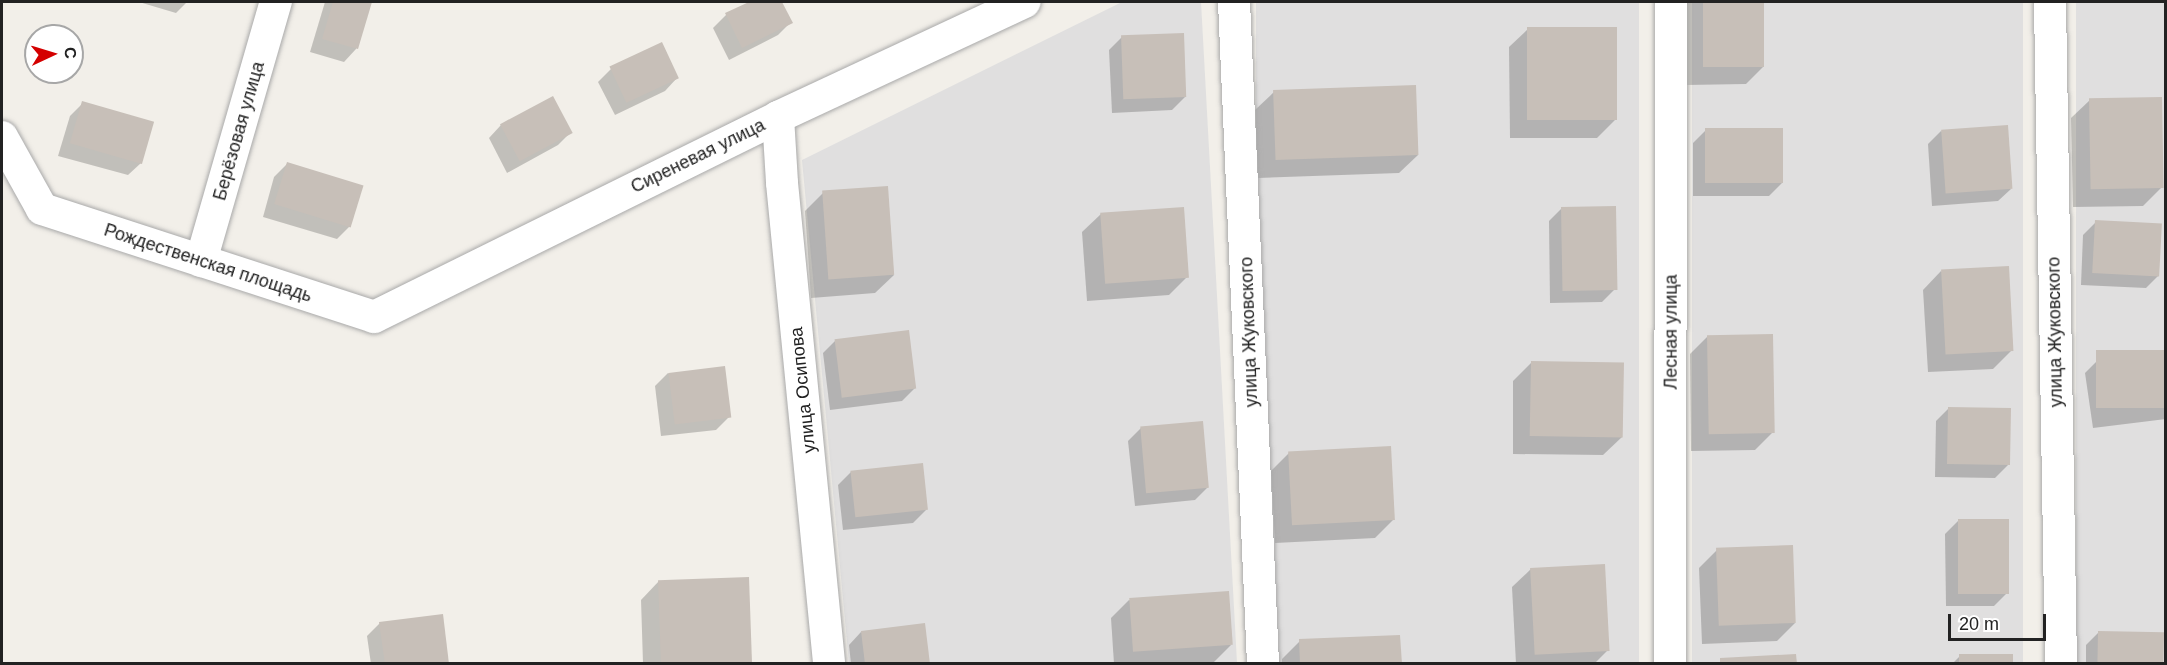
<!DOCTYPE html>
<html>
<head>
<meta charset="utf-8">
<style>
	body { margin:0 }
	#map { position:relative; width:2167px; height:665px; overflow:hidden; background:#f2efe9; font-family:Helvetica,sans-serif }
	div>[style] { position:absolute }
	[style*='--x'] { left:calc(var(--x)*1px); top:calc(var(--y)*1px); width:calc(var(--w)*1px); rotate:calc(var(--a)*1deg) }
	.residential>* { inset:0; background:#e0dfdf; transform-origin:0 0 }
	.shadow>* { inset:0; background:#0003 }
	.building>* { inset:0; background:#c7bfb8; transform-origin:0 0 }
	.roads { filter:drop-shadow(0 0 2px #a9a9a9) drop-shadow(0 0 2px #a9a9a9) }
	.street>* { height:32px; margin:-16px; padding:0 16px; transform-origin:16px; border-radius:16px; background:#fff }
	span { translate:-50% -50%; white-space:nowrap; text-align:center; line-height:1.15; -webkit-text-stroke:6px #fff; paint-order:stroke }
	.street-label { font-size:18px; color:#222 }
	.frame { position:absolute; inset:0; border:3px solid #222; pointer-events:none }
	.north { position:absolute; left:24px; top:24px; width:60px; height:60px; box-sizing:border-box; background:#fff; border:2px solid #a7a7a7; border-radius:50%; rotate:86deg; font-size:16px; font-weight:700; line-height:24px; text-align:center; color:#222 }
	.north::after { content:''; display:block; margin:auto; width:21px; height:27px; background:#d40000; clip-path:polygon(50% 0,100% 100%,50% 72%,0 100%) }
	.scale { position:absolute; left:1948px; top:614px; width:98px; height:27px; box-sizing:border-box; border:3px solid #222; border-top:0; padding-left:8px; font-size:18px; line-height:21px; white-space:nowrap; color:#222; -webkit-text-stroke:4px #fff; paint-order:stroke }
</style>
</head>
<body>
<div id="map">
	<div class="residential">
		<div style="clip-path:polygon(1122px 2px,1201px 2px,1237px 663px,849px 663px,802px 160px)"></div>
		<div style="left:1256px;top:2px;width:383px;height:662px"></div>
		<div style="left:1692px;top:2px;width:331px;height:661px"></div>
		<div style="left:2076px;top:2px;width:89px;height:661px"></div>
	</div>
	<div class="shadow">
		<div style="clip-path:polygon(139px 2px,187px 2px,176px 13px)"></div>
		<div style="clip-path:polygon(325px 2px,371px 2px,356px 49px,344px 62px,310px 52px)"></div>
		<div style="clip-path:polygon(752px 2px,781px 2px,791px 22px,778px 35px,729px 60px,713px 28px,726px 15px)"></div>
		<div style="clip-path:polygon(1687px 2px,1763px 2px,1764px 66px,1746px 84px,1686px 85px,1685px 4px)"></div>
		<div style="clip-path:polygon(1528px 29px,1616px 119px,1597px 138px,1510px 138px,1509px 47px)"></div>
		<div style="clip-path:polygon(1122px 37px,1185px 97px,1172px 110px,1112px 113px,1109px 50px)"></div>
		<div style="clip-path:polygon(611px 69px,677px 78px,665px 91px,615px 115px,598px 82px)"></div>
		<div style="clip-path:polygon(1274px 92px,1418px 155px,1399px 173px,1258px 178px,1255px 110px)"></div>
		<div style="clip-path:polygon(2090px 100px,2162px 187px,2143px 206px,2073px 207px,2071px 118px)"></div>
		<div style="clip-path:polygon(83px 103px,141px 163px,128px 175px,58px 156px,70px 116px)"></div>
		<div style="clip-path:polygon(501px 125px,571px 132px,558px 145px,507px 173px,489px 138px)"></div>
		<div style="clip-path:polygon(1706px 130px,1782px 183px,1769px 196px,1693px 196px,1693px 143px)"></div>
		<div style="clip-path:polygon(1941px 131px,2011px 189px,1998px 201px,1932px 206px,1928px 144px)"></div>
		<div style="clip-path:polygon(287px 164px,350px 226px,337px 239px,263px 217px,274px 177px)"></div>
		<div style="clip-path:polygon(823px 193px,894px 275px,875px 293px,811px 298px,805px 211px)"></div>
		<div style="clip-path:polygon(1562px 208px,1615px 289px,1602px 302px,1550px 303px,1549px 221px)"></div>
		<div style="clip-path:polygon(1101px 214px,1187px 277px,1169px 295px,1087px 301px,1082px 232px)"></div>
		<div style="clip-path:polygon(2096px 222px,2159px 275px,2146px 288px,2081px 285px,2083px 235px)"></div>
		<div style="clip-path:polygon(1941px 271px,2012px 350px,1993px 369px,1928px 372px,1923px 290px)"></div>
		<div style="clip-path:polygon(1708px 336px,1773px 432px,1755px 450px,1691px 451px,1690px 354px)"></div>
		<div style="clip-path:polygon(836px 340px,915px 388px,902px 401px,830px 410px,823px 353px)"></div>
		<div style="clip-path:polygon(2166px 351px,2166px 419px,2093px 428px,2085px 373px,2098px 360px)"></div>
		<div style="clip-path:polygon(1531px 363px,1622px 437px,1603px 455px,1513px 454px,1513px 381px)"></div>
		<div style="clip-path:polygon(668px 373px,729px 417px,716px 430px,661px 436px,655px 386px)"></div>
		<div style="clip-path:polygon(1949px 408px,2008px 465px,1995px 478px,1935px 477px,1936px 421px)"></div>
		<div style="clip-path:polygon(1141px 428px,1208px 487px,1195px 500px,1135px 506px,1128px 441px)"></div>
		<div style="clip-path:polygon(1289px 453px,1394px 519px,1375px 538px,1275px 543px,1271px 471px)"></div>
		<div style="clip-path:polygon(851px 472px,926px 510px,913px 523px,843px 530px,838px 485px)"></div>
		<div style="clip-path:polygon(1958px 521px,2007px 593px,1994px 606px,1946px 606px,1945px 534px)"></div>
		<div style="clip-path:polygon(1717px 550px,1795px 623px,1777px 641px,1702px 644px,1699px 568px)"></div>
		<div style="clip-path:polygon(1531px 569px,1608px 650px,1594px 664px,1516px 664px,1512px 587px)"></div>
		<div style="clip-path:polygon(659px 581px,751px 662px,643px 664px,641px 600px)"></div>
		<div style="clip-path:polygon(1129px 600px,1231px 645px,1213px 663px,1114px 664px,1111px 618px)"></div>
		<div style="clip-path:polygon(380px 623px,448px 664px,371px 664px,367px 636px)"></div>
		<div style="clip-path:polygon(861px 632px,929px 664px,851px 664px,849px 645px)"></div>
		<div style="clip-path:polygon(2099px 632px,2162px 664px,2086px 664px,2086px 645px)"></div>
		<div style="clip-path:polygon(1300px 641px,1400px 664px,1282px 664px,1282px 659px)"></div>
		<div style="clip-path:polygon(1960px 656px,2012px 664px,1952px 664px)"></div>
	</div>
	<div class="building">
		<div style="clip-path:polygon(333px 2px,372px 2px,358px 49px,322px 39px)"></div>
		<div style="clip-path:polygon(749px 2px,782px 2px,793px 23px,742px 48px,725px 13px)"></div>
		<div style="left:1703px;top:2px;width:61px;height:65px"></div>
		<div style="left:1527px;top:27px;width:90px;height:93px"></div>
		<div style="left:1184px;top:33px;width:64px;height:63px;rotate:88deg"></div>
		<div style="left:662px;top:42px;width:40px;height:58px;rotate:65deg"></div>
		<div style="left:1416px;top:85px;width:70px;height:143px;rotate:88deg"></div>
		<div style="left:553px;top:96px;width:42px;height:60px;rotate:62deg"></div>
		<div style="left:2162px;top:97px;width:91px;height:73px;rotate:89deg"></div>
		<div style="left:82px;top:101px;width:75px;height:44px;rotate:16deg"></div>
		<div style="left:2008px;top:125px;width:64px;height:67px;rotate:86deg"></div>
		<div style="left:1705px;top:128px;width:78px;height:55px"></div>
		<div style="left:287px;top:162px;width:80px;height:44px;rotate:17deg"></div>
		<div style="left:888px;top:186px;width:89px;height:66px;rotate:86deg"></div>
		<div style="left:1616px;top:206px;width:84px;height:55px;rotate:89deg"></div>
		<div style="left:1184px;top:207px;width:71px;height:84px;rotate:86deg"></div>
		<div style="left:2095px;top:220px;width:67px;height:53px;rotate:3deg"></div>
		<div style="left:2009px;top:266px;width:85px;height:68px;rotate:87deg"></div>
		<div style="left:909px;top:330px;width:59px;height:75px;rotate:83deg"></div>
		<div style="left:1773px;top:334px;width:99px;height:66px;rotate:89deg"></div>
		<div style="left:2166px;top:350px;width:58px;height:70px;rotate:90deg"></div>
		<div style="left:1531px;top:361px;width:93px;height:75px;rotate:1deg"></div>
		<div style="left:725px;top:366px;width:52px;height:57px;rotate:83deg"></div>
		<div style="left:1948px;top:407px;width:63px;height:57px;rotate:1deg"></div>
		<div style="left:1203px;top:421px;width:67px;height:63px;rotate:85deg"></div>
		<div style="left:1391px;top:446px;width:74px;height:103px;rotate:87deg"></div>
		<div style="left:923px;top:463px;width:47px;height:73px;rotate:84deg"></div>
		<div style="left:1958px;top:519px;width:51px;height:75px"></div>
		<div style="left:1793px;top:545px;width:78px;height:77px;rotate:88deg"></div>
		<div style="left:1605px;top:564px;width:87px;height:75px;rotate:87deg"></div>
		<div style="left:749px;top:577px;width:86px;height:91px;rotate:88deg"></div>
		<div style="left:1229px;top:591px;width:54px;height:100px;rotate:86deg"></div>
		<div style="clip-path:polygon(443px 614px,449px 664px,385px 664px,379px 622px)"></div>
		<div style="clip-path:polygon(925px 623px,930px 664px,865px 664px,861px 631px)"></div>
		<div style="left:2098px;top:631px;width:66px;height:33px;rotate:1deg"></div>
		<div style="clip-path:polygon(1400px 635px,1402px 664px,1300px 664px,1299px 639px)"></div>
		<div style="clip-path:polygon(1796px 654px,1797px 664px,1720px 664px,1720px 658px)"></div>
		<div style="left:2013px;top:654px;width:10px;height:54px;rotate:90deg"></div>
	</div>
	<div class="roads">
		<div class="street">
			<div style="--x:1234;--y:2;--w:663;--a:87.49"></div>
			<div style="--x:2050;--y:2;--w:662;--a:89.05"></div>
			<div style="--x:778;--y:117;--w:66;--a:86.5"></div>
			<div style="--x:782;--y:183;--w:483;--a:84.4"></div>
			<div style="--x:2;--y:137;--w:82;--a:60.9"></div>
			<div style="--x:42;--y:209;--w:349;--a:18"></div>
			<div style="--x:374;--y:317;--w:451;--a:-26.3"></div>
			<div style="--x:778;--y:117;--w:272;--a:-25"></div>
			<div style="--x:201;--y:261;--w:270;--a:-73.9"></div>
			<div style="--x:1670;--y:664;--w:662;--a:-89.91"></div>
		</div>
	</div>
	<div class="street-label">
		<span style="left:239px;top:131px;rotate:-74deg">Берёзовая улица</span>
		<span style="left:698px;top:156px;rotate:-26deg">Сиреневая улица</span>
		<span style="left:208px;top:263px;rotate:18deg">Рождественская площадь</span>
		<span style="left:1249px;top:332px;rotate:-92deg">улица Жуковского</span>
		<span style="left:1671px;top:332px;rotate:-90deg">Лесная улица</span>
		<span style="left:2055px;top:332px;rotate:-91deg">улица Жуковского</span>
		<span style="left:803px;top:390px;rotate:-96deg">улица Осипова</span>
	</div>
	<div class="frame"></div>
	<div class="north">С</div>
	<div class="scale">20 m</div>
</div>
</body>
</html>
